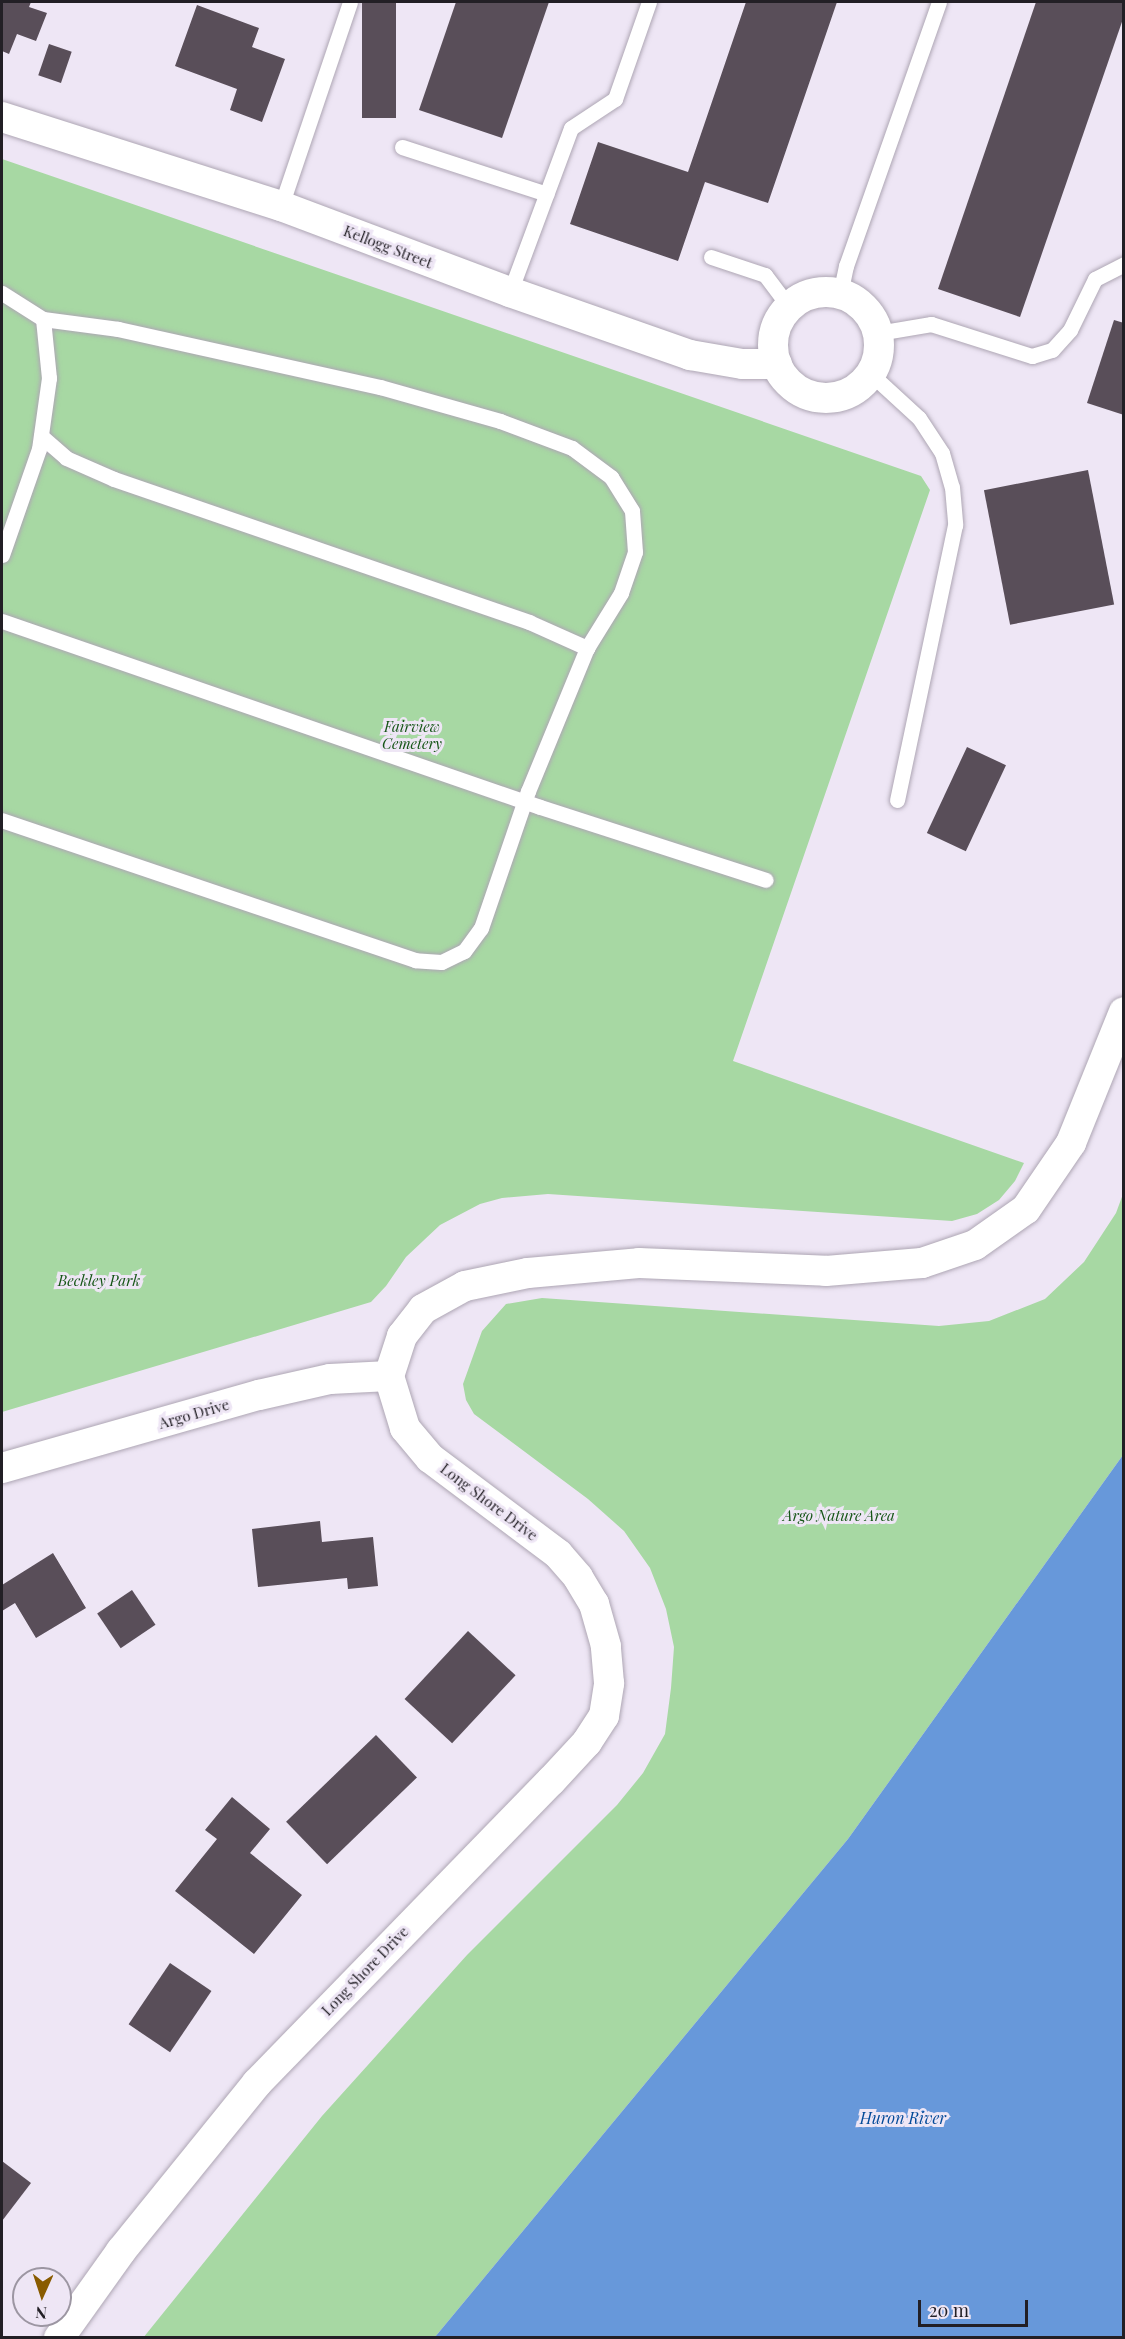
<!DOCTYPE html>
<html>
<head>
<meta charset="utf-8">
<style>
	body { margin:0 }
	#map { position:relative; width:1125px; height:2339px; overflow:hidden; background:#eee6f5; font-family:"Playfair Display",serif }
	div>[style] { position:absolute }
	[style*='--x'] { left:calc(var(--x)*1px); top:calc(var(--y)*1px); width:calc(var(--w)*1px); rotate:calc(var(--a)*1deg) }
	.green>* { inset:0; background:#a7d8a3 }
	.water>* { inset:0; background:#6798da }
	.building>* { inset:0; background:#594e59; transform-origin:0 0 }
	.roads { filter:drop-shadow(0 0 2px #aea6b4) drop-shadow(0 0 2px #aea6b4) }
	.service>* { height:15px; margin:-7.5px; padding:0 7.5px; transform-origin:7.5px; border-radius:7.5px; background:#fff }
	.minor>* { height:30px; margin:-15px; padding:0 15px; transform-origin:15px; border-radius:15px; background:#fff }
	.minor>.ring { margin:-15px; padding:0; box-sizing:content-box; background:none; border:30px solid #fff; border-radius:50% }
	span { translate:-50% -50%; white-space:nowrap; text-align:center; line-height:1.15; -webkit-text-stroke:6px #eee6f5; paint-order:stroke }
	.street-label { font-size:15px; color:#221f25 }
	.park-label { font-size:15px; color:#155516; font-style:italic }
	.water-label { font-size:16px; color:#044a99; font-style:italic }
	.frame { position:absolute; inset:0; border:3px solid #221f25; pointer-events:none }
	.north { position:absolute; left:12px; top:2267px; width:60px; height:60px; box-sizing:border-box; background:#eee6f5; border:2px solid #9c96a2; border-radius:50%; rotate:183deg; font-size:16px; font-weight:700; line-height:24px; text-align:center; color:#221f25 }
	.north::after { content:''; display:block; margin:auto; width:21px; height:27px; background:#895b00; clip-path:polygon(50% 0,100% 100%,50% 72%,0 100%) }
	.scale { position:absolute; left:918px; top:2300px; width:110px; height:27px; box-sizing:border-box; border:3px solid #221f25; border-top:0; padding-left:8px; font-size:18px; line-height:21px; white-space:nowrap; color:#221f25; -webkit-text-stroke:4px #eee6f5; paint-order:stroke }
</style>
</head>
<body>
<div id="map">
	<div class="green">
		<div style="clip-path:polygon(2px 159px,921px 476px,930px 490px,733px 1061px,1024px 1163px,1015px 1181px,999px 1200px,977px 1214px,952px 1221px,548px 1194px,502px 1198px,480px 1204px,440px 1225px,406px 1257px,386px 1286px,371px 1302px,2px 1412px)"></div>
		<div style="clip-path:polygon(1123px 1194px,1123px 1455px,848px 1839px,435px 2337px,143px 2338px,322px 2116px,467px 1955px,617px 1805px,643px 1773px,665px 1734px,671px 1688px,674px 1647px,666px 1609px,650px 1568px,624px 1531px,588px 1499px,474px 1414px,466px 1400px,463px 1384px,482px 1331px,506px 1304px,542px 1298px,939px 1326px,989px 1321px,1045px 1299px,1084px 1262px,1116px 1213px)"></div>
	</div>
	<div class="water">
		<div style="clip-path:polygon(1123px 1455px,1123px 2337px,435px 2337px,848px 1839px)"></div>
	</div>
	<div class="building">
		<div style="clip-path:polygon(2px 2px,31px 2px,29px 7px,47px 13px,36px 41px,17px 34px,9px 54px,2px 51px)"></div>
		<div style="left:362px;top:2px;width:34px;height:116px"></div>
		<div style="clip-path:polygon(456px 2px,549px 2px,502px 138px,419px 110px)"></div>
		<div style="clip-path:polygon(746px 2px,837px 2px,768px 203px,705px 182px,678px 261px,570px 224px,598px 142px,688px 172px)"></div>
		<div style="clip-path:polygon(1036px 2px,1124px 2px,1124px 16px,1020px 317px,938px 289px)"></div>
		<div style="clip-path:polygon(197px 5px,259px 28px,252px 47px,285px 59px,262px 122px,230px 110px,237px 89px,175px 66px)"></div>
		<div style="left:49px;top:44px;width:24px;height:33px;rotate:19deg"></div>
		<div style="clip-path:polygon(1114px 320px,1124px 323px,1124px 415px,1087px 403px)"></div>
		<div style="left:1088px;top:470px;width:137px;height:106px;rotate:79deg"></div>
		<div style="left:967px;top:747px;width:43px;height:95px;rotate:25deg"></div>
		<div style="clip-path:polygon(320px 1521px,322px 1542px,373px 1537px,378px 1586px,348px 1589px,347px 1578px,258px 1587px,252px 1529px)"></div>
		<div style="clip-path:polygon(53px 1553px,86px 1608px,36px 1638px,15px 1603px,2px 1611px,2px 1585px)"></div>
		<div style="left:132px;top:1590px;width:42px;height:42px;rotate:56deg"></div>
		<div style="left:468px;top:1631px;width:65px;height:93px;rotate:43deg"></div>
		<div style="left:376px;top:1735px;width:59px;height:125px;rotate:46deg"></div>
		<div style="clip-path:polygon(232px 1797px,270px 1829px,250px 1853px,302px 1895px,254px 1954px,175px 1891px,217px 1839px,205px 1830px)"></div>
		<div style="left:170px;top:1963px;width:50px;height:74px;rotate:34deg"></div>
		<div style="clip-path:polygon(2px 2161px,31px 2183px,2px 2221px)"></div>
	</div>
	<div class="roads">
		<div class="service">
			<div style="--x:402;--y:147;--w:152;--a:18"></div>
			<div style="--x:281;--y:206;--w:215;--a:-71.3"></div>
			<div style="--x:711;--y:257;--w:57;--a:18.4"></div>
			<div style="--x:765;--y:275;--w:40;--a:53"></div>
			<div style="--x:510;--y:292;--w:175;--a:-69.6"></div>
			<div style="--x:571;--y:128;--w:53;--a:-33.4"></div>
			<div style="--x:615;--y:99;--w:103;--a:-70.7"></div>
			<div style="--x:2;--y:293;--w:49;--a:32.4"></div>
			<div style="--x:43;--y:319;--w:76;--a:7.6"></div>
			<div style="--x:118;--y:329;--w:268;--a:12.5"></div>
			<div style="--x:380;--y:387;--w:125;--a:15.8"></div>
			<div style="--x:500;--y:421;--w:77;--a:20.6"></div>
			<div style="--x:572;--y:448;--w:49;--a:36.6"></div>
			<div style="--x:611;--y:477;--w:40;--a:58"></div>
			<div style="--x:632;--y:511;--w:41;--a:85.8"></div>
			<div style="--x:635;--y:552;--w:43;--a:108.9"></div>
			<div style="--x:621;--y:593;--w:65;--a:121.7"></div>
			<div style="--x:587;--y:648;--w:155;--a:112.4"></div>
			<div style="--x:528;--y:791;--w:145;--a:108.9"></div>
			<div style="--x:481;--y:928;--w:29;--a:126"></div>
			<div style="--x:464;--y:951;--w:25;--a:154"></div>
			<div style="--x:441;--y:962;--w:26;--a:-176"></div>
			<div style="--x:415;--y:960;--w:436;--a:-161.3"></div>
			<div style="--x:840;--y:294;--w:29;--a:-78"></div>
			<div style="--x:846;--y:266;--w:280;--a:-70.6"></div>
			<div style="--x:878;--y:333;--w:54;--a:-9.6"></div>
			<div style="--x:931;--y:324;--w:106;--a:17.6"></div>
			<div style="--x:1032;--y:356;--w:21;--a:-17"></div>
			<div style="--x:1052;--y:350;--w:27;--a:-48"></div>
			<div style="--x:1070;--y:330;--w:57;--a:-63.9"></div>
			<div style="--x:1095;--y:279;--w:33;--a:-27"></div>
			<div style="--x:871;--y:374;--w:65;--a:42.5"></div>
			<div style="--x:919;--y:418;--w:42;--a:56.7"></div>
			<div style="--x:942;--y:453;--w:35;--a:74"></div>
			<div style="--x:952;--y:487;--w:38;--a:85"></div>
			<div style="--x:955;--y:525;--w:281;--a:101.9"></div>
			<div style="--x:41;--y:436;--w:33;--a:41"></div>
			<div style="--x:66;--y:458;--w:52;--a:23.6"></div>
			<div style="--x:114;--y:479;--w:439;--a:19"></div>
			<div style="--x:529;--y:622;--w:64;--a:24.1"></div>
			<div style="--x:2;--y:555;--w:112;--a:-70.8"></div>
			<div style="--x:39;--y:449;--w:72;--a:-82"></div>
			<div style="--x:49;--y:378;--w:59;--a:-95.8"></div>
			<div style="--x:2;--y:621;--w:569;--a:19.07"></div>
			<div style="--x:540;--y:807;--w:237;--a:17.9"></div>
		</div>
		<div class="minor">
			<div style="--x:2;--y:117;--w:293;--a:17.7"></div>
			<div style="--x:281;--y:206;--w:245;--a:20.6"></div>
			<div style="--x:510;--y:292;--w:191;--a:19.3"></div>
			<div style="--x:690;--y:355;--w:53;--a:9.8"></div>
			<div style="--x:742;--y:364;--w:35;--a:0"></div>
			<div class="ring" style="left:773px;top:292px;width:76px;height:76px"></div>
			<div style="--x:2;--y:1468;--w:267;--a:-15.9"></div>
			<div style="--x:259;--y:1395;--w:73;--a:-12.7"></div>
			<div style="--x:330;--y:1379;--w:59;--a:-2.9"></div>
			<div style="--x:59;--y:2338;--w:107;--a:-54.5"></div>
			<div style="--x:121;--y:2251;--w:216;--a:-51"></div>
			<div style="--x:257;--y:2083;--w:421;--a:-45.8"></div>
			<div style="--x:551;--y:1781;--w:53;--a:-47.3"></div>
			<div style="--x:587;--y:1742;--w:31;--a:-57"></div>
			<div style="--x:604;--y:1716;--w:33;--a:-81"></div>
			<div style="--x:609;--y:1683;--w:37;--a:-95"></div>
			<div style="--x:606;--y:1646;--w:44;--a:-105.9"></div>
			<div style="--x:594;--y:1604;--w:31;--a:-121"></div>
			<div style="--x:578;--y:1577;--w:30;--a:-131"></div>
			<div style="--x:558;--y:1554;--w:160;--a:-143.1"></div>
			<div style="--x:430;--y:1458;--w:39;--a:-130"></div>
			<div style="--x:405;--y:1428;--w:54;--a:-107.1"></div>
			<div style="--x:389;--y:1376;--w:42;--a:-72"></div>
			<div style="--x:402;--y:1336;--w:34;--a:-52"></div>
			<div style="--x:423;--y:1309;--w:48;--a:-28.7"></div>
			<div style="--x:465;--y:1286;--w:64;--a:-11.7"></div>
			<div style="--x:528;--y:1273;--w:111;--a:-5.1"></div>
			<div style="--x:639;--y:1263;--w:187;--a:2.4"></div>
			<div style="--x:826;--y:1271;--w:96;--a:-4.8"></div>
			<div style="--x:922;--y:1263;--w:56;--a:-18.8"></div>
			<div style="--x:975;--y:1245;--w:62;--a:-35.2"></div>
			<div style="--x:1026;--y:1209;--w:80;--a:-55.7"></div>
			<div style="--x:1071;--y:1143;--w:141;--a:-68"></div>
		</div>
	</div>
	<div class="street-label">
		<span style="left:388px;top:247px;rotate:21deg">Kellogg Street</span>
		<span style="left:194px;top:1414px;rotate:-16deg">Argo Drive</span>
		<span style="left:489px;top:1502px;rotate:37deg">Long Shore Drive</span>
		<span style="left:365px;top:1971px;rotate:-46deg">Long Shore Drive</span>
	</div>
	<div class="park-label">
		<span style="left:412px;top:735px">Fairview<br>Cemetery</span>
		<span style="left:99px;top:1281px">Beckley Park</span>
		<span style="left:839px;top:1516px">Argo Nature Area</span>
	</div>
	<div class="water-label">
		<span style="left:903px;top:2118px">Huron River</span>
	</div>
	<div class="frame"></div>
	<div class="north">N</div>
	<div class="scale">20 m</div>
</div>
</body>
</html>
